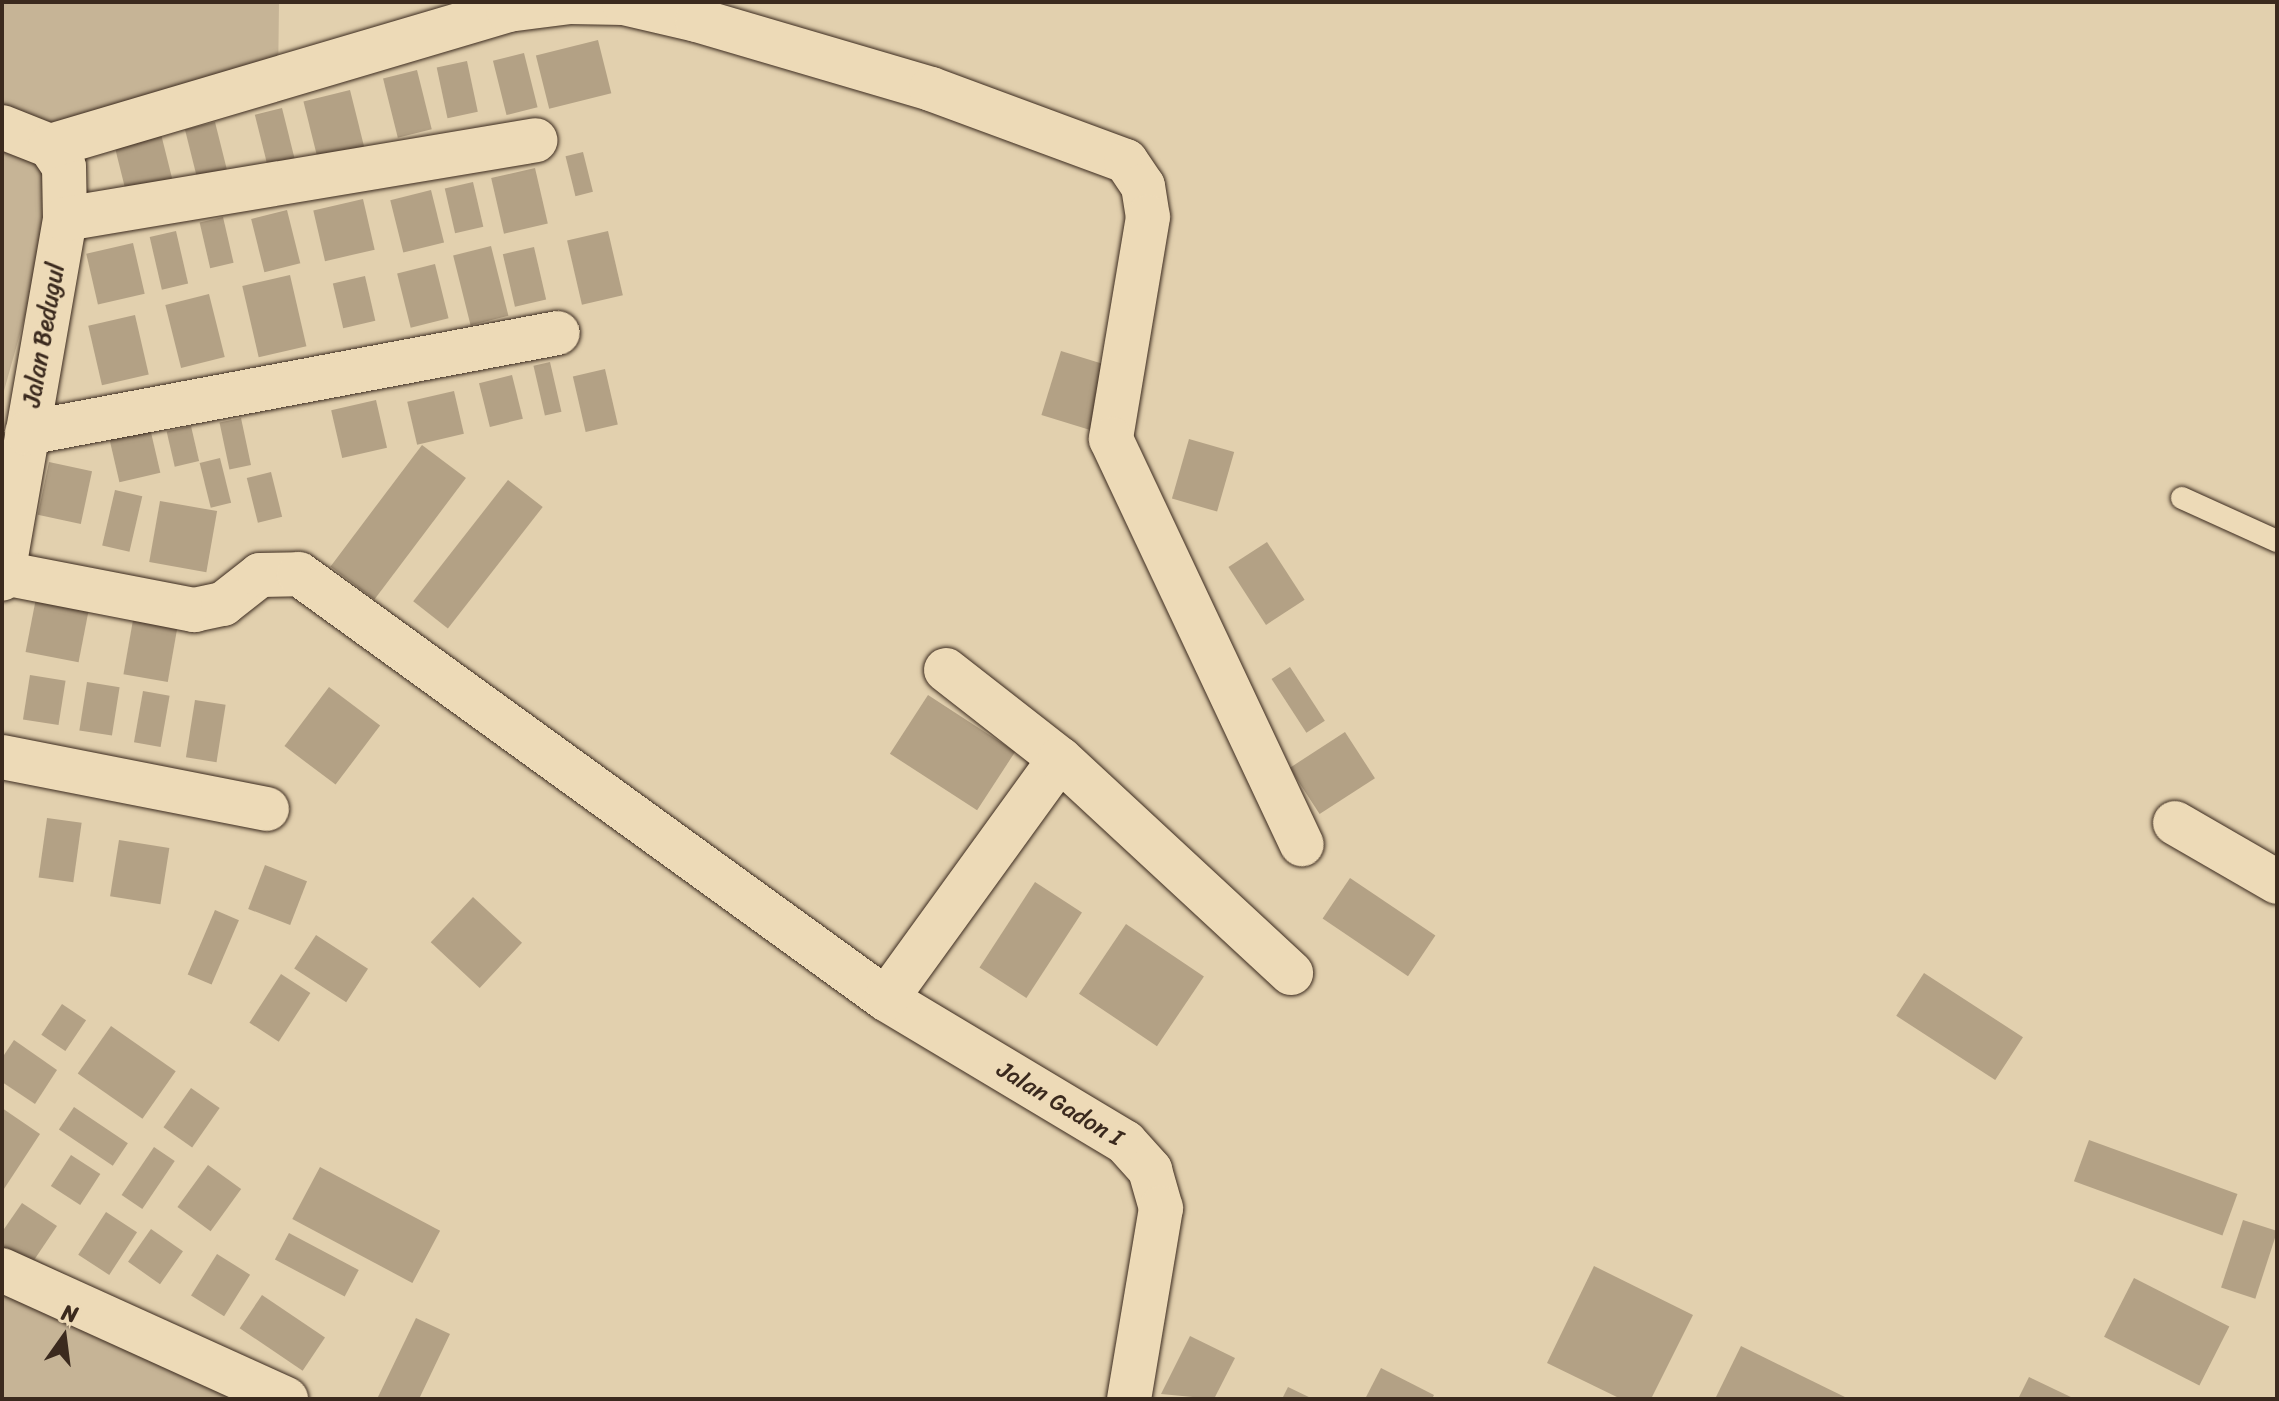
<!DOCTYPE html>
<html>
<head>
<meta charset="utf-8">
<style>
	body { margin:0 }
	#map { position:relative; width:2279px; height:1401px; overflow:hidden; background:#e2d0ae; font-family:Sriracha,sans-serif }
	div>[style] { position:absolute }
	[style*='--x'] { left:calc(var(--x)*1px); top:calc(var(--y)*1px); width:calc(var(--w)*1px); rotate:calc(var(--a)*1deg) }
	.green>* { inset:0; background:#c6b496 }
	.building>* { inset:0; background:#b3a185; transform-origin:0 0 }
	.roads { filter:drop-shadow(0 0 2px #3b2a1e) drop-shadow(0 0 2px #3b2a1e) }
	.service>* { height:22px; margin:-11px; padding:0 11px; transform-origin:11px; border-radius:11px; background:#eddab7 }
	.minor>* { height:44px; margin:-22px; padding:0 22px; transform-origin:22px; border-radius:22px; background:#eddab7 }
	span { translate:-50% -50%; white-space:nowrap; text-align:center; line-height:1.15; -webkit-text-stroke:6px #eddab7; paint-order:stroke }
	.street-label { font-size:24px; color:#3b2a1e }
	.frame { position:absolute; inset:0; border:4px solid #3b2a1e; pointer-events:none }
	.north { position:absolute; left:24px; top:1297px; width:80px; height:80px; -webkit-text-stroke:6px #eddab7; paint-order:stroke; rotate:14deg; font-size:22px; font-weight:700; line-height:32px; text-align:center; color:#3b2a1e }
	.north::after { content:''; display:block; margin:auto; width:28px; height:36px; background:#3b2a1e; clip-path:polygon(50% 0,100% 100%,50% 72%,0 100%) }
</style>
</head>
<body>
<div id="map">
	<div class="green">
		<div style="clip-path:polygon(2px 2px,279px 2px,278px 86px,75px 138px,2px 398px)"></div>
		<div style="clip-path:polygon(2px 1242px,309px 1399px,2px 1399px)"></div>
	</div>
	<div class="building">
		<div style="left:598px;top:40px;width:55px;height:64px;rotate:76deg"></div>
		<div style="left:524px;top:53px;width:56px;height:32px;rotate:76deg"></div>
		<div style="left:467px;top:61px;width:52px;height:31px;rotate:78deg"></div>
		<div style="left:417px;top:70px;width:61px;height:35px;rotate:76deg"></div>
		<div style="left:350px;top:90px;width:59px;height:48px;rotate:76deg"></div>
		<div style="left:282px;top:108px;width:61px;height:28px;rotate:76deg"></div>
		<div style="left:215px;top:122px;width:64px;height:31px;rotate:76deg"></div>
		<div style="left:160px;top:130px;width:64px;height:48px;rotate:76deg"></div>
		<div style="left:583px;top:152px;width:41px;height:18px;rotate:76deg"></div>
		<div style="left:535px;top:168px;width:57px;height:45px;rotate:77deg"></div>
		<div style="left:473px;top:182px;width:46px;height:29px;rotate:77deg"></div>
		<div style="left:431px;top:190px;width:54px;height:42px;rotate:76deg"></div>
		<div style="left:363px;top:199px;width:52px;height:51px;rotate:77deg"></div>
		<div style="left:287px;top:210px;width:55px;height:37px;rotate:76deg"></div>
		<div style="left:223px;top:217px;width:47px;height:24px;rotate:77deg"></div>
		<div style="left:176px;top:231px;width:54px;height:27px;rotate:77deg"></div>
		<div style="left:608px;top:231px;width:66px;height:42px;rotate:77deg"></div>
		<div style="left:133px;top:243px;width:52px;height:48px;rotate:77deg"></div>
		<div style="left:491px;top:246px;width:72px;height:39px;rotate:76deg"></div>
		<div style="left:534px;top:247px;width:54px;height:32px;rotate:77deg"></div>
		<div style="left:435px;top:264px;width:56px;height:39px;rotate:76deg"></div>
		<div style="left:290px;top:275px;width:73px;height:49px;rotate:77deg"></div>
		<div style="left:365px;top:276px;width:46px;height:33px;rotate:77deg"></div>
		<div style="left:209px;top:294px;width:65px;height:45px;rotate:76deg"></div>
		<div style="left:135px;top:315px;width:61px;height:48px;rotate:77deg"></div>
		<div style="left:1061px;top:351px;width:51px;height:67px;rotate:17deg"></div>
		<div style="left:550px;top:362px;width:51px;height:17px;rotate:77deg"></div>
		<div style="left:605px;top:369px;width:57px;height:33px;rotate:77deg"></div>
		<div style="left:512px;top:375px;width:45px;height:34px;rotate:76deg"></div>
		<div style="left:454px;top:391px;width:44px;height:48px;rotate:77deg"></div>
		<div style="left:376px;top:400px;width:49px;height:46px;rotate:77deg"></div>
		<div style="left:241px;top:418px;width:48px;height:22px;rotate:78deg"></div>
		<div style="left:191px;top:426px;width:36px;height:25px;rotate:77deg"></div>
		<div style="left:150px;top:428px;width:46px;height:42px;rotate:77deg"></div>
		<div style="left:1189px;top:439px;width:47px;height:62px;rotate:16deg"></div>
		<div style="left:422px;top:445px;width:55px;height:152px;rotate:37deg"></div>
		<div style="left:220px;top:458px;width:46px;height:21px;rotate:76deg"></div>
		<div style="left:49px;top:462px;width:44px;height:54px;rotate:12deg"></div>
		<div style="left:271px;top:472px;width:46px;height:25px;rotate:76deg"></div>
		<div style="left:508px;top:480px;width:44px;height:154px;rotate:38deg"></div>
		<div style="left:115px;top:490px;width:28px;height:57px;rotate:13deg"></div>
		<div style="left:160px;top:501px;width:58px;height:62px;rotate:10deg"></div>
		<div style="left:1267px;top:542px;width:69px;height:46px;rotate:57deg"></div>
		<div style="left:37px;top:593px;width:54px;height:60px;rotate:11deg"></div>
		<div style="left:133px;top:620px;width:45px;height:55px;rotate:10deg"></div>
		<div style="left:1290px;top:667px;width:64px;height:22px;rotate:57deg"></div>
		<div style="left:30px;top:675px;width:36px;height:45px;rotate:9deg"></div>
		<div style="left:87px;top:682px;width:33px;height:49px;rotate:9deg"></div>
		<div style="left:329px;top:687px;width:64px;height:74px;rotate:37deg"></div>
		<div style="left:143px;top:691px;width:27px;height:52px;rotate:10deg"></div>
		<div style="left:928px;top:695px;width:104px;height:70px;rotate:33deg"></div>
		<div style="left:195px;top:700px;width:31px;height:58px;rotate:9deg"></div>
		<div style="left:1345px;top:732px;width:55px;height:66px;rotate:57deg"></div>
		<div style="left:47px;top:818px;width:35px;height:60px;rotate:8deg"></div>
		<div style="left:119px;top:840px;width:51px;height:57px;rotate:9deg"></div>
		<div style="left:265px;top:865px;width:45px;height:47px;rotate:21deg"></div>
		<div style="left:1350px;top:878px;width:103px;height:49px;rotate:34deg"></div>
		<div style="left:1035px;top:882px;width:56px;height:102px;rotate:33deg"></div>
		<div style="left:473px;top:897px;width:67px;height:62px;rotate:43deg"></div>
		<div style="left:215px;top:910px;width:26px;height:70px;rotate:23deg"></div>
		<div style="left:1126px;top:924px;width:94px;height:84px;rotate:34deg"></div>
		<div style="left:316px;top:935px;width:62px;height:40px;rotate:33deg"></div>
		<div style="left:1924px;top:973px;width:118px;height:51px;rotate:33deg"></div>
		<div style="left:281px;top:974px;width:35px;height:58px;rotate:33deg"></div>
		<div style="left:62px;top:1004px;width:29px;height:37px;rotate:34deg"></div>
		<div style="left:111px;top:1026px;width:79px;height:58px;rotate:35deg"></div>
		<div style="clip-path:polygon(14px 1040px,57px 1070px,35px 1104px,2px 1082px,2px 1058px)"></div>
		<div style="left:191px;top:1088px;width:35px;height:48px;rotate:35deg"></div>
		<div style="left:74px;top:1107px;width:65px;height:27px;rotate:34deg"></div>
		<div style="clip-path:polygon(2px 1108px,40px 1134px,2px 1192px)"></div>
		<div style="left:2089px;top:1140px;width:158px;height:44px;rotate:20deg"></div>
		<div style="left:154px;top:1147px;width:25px;height:58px;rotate:34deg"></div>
		<div style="left:71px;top:1155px;width:35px;height:37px;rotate:33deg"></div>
		<div style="left:208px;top:1165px;width:41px;height:52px;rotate:36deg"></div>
		<div style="left:320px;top:1167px;width:136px;height:59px;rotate:28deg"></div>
		<div style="clip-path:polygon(22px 1203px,57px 1226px,26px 1272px,2px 1255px,2px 1232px)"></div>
		<div style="left:106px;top:1212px;width:37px;height:51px;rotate:33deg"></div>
		<div style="left:2243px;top:1220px;width:36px;height:71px;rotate:18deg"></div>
		<div style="left:151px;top:1229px;width:39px;height:40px;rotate:35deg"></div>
		<div style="left:289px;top:1233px;width:79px;height:30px;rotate:28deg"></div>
		<div style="left:217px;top:1254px;width:39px;height:49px;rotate:32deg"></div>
		<div style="clip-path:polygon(1594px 1266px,1693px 1315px,1651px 1399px,1621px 1399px,1547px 1363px)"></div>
		<div style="left:2134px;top:1278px;width:107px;height:66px;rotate:27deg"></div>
		<div style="left:262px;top:1295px;width:76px;height:40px;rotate:34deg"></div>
		<div style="clip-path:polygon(416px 1318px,450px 1334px,419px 1399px,377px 1399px)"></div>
		<div style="clip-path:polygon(1190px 1336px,1235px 1358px,1214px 1399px,1161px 1394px)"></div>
		<div style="clip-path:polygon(1741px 1346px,1849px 1399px,1715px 1399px)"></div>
		<div style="clip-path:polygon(1381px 1368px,1434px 1395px,1432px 1399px,1365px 1399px)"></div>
		<div style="clip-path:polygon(2029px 1377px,2075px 1399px,2018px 1399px)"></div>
		<div style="clip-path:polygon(1288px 1387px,1313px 1399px,1282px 1399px)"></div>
	</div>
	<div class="roads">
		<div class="service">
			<div style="--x:2182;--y:498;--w:104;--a:24.4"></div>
		</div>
		<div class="minor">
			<div style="--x:2;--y:127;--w:52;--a:21.6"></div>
			<div style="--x:50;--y:146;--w:25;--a:56"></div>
			<div style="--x:64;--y:167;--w:52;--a:88.9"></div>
			<div style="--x:65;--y:219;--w:365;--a:99.9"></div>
			<div style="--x:50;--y:146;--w:478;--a:-16.5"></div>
			<div style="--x:508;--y:10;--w:63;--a:-7.4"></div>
			<div style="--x:570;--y:2;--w:54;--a:1.1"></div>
			<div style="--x:624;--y:3;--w:75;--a:13.1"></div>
			<div style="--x:697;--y:20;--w:244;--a:16.4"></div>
			<div style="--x:931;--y:89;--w:208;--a:20.3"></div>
			<div style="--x:1126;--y:161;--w:30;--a:56"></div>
			<div style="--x:1143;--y:186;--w:31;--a:81"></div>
			<div style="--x:1148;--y:217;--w:225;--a:99.5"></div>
			<div style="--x:1111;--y:439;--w:448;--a:64.8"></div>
			<div style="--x:65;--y:219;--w:477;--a:-9.5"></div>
			<div style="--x:27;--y:433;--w:540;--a:-10.67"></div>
			<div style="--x:3;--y:573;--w:195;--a:11"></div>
			<div style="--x:194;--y:610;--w:30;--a:-12"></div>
			<div style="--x:223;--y:604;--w:47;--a:-38.1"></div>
			<div style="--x:260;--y:575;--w:39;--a:-1"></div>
			<div style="--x:299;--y:574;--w:725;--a:35.91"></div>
			<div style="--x:886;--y:999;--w:279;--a:30.9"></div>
			<div style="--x:1125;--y:1142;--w:38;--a:48"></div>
			<div style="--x:1150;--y:1170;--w:40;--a:74"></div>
			<div style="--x:1161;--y:1208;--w:194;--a:99.5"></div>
			<div style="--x:946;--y:670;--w:145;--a:38"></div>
			<div style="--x:2;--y:757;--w:270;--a:11.1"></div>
			<div style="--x:2175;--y:823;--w:118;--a:30"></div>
			<div style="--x:886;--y:999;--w:296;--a:-54.1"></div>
			<div style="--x:1060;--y:759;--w:315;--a:42.8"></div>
			<div style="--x:2;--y:1270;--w:312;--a:24.4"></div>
		</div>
	</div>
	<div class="street-label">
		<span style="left:44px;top:335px;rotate:-80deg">Jalan Bedugul</span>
		<span style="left:1060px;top:1104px;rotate:31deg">Jalan Gadon I</span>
	</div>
	<div class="frame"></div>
	<div class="north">N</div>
</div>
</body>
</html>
